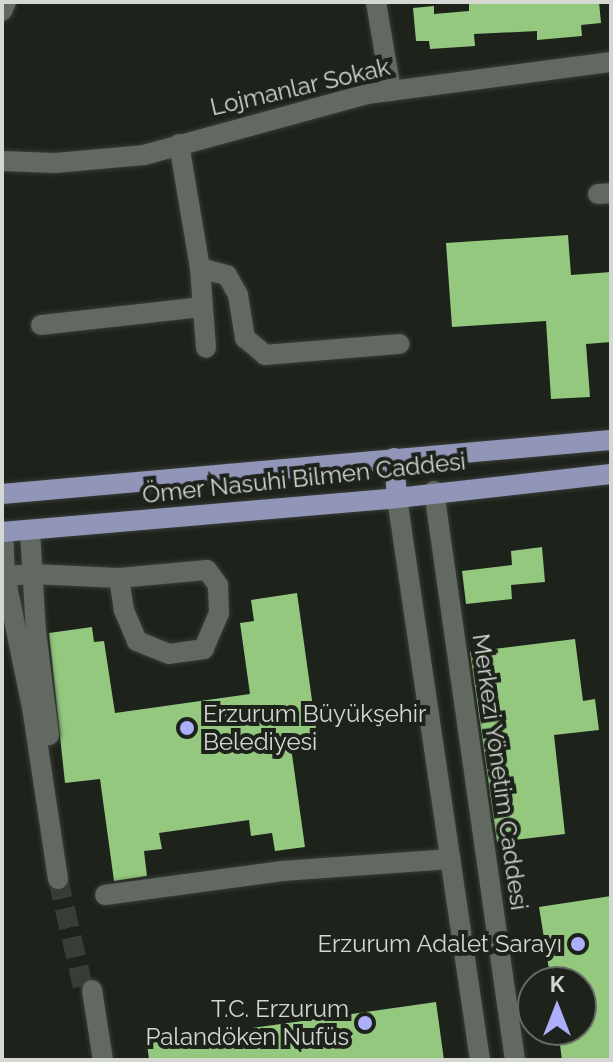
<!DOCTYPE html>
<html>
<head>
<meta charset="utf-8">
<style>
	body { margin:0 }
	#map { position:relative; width:613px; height:1062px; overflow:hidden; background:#1d221b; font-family:Raleway,sans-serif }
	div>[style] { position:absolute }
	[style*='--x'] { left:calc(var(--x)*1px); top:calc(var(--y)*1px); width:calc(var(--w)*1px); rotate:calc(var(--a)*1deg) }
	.building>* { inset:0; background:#93c87e }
	.minor-tunnel>* { height:20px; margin-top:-10px; transform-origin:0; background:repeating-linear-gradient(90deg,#383d36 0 20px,transparent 0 30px) }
	.roads { filter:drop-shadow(0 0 2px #383d37) drop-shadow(0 0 2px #383d37) }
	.minor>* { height:20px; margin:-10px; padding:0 10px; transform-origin:10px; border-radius:10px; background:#626960 }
	.major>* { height:20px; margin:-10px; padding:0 10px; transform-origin:10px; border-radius:10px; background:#9195b8 }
	.dots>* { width:22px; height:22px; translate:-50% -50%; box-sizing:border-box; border:4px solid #1d221b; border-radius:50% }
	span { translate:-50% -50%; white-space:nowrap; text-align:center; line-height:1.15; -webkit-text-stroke:8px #1d221b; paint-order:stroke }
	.street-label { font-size:24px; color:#d4d7d2 }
	.poi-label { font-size:24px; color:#d4d7d2 }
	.left { translate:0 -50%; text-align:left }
	.right { translate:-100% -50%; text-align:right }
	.frame { position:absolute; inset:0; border:4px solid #d4d7d2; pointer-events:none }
	.north { position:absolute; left:517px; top:966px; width:80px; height:80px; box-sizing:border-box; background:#1d221b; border:2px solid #666a64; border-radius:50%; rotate:0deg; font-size:22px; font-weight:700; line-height:32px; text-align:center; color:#d4d7d2 }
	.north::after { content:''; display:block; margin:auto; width:28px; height:36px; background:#adaffb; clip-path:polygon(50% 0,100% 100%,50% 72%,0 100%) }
</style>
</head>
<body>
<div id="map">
	<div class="building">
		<div style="clip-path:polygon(469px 2px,599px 2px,601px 23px,581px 25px,582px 36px,537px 40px,537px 31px,474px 34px,475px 46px,430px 49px,429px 41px,416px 41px,413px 8px,434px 6px,434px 14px,469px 11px)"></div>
		<div style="clip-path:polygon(568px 235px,571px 275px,611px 272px,611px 342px,586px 344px,590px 397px,551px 399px,546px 321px,452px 327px,446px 243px)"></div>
		<div style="clip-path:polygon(542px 547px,545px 582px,511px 585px,512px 599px,466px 604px,462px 571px,512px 565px,511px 551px)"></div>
		<div style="clip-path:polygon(297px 593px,318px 743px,291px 747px,305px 847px,275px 851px,272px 833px,251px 836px,249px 820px,159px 833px,162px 849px,144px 851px,147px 876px,114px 881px,100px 779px,65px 783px,49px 633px,92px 627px,94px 642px,104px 641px,115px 713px,250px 694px,240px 623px,254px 621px,251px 600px)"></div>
		<div style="clip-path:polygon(575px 639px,583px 701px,595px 699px,599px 730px,554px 735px,565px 834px,497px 842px,470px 652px)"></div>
		<div style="clip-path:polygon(611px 896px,611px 1060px,562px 1060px,558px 1030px,581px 1030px,581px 982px,551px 982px,539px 907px)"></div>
		<div style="clip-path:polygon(436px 1002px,444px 1060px,149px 1060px,147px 1043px)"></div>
	</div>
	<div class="minor-tunnel">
		<div style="--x:58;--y:879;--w:116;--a:77"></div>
	</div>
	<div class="roads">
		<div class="minor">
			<div style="--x:376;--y:2;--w:90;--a:80.4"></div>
			<div style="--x:2;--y:11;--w:10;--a:-66"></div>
			<div style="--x:179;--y:144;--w:126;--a:80.4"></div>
			<div style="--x:200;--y:268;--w:80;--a:85.7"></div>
			<div style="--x:2;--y:161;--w:53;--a:2.2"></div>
			<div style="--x:55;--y:163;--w:89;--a:-5.1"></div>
			<div style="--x:144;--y:155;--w:231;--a:-15.3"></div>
			<div style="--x:367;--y:94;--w:246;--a:-7.5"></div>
			<div style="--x:598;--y:194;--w:13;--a:-4"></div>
			<div style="--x:200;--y:268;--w:28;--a:15"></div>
			<div style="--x:227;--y:275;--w:23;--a:61"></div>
			<div style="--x:238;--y:295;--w:44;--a:80.8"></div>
			<div style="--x:245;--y:338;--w:26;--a:40"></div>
			<div style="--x:265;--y:355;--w:135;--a:-4.7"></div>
			<div style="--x:41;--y:325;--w:162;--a:-6.4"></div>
			<div style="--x:434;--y:491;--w:575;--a:81.9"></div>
			<div style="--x:397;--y:498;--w:568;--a:81.6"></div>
			<div style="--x:30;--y:531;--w:100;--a:86.6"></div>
			<div style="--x:36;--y:631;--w:105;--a:82.9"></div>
			<div style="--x:3;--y:532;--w:44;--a:87.4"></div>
			<div style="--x:5;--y:576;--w:134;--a:78.4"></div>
			<div style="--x:32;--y:707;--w:174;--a:81.4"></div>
			<div style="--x:5;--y:576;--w:27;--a:-4"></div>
			<div style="--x:32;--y:574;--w:87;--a:2.6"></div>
			<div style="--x:119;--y:578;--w:88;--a:-5.2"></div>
			<div style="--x:207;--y:570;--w:19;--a:54"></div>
			<div style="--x:218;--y:585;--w:28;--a:88"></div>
			<div style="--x:219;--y:613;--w:39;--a:113"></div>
			<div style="--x:204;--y:649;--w:35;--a:172"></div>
			<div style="--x:169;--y:654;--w:35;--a:-158"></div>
			<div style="--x:137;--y:641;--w:34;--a:-113"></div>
			<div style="--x:124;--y:610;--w:32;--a:-99"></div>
			<div style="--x:105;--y:895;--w:179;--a:-7.7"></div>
			<div style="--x:282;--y:871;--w:169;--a:-4.1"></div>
			<div style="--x:92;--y:990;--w:71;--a:81.1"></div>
		</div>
		<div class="major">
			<div style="--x:394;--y:458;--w:40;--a:85.7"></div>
			<div style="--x:2;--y:494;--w:611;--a:-5.07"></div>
			<div style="--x:2;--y:532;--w:396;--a:-4.9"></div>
			<div style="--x:397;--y:498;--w:215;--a:-6.4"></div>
		</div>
	</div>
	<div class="dots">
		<div style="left:187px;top:728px;background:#adaffb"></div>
		<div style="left:578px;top:944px;background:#adaffb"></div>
		<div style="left:365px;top:1023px;background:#adaffb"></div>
	</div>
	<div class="street-label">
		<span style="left:300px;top:87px;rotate:-13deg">Lojmanlar Sokak</span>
		<span style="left:304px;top:478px;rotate:-6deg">Ömer Nasuhi Bilmen Caddesi</span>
		<span style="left:500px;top:772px;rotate:82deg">Merkezi Yönetim Caddesi</span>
	</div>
	<div class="poi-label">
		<span class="left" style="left:203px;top:728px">Erzurum Büyükşehir<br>Belediyesi</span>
		<span class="right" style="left:562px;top:944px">Erzurum Adalet Sarayı</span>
		<span class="right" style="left:349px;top:1023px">T.C. Erzurum<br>Palandöken Nufüs</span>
	</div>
	<div class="frame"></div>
	<div class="north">K</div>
</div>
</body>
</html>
